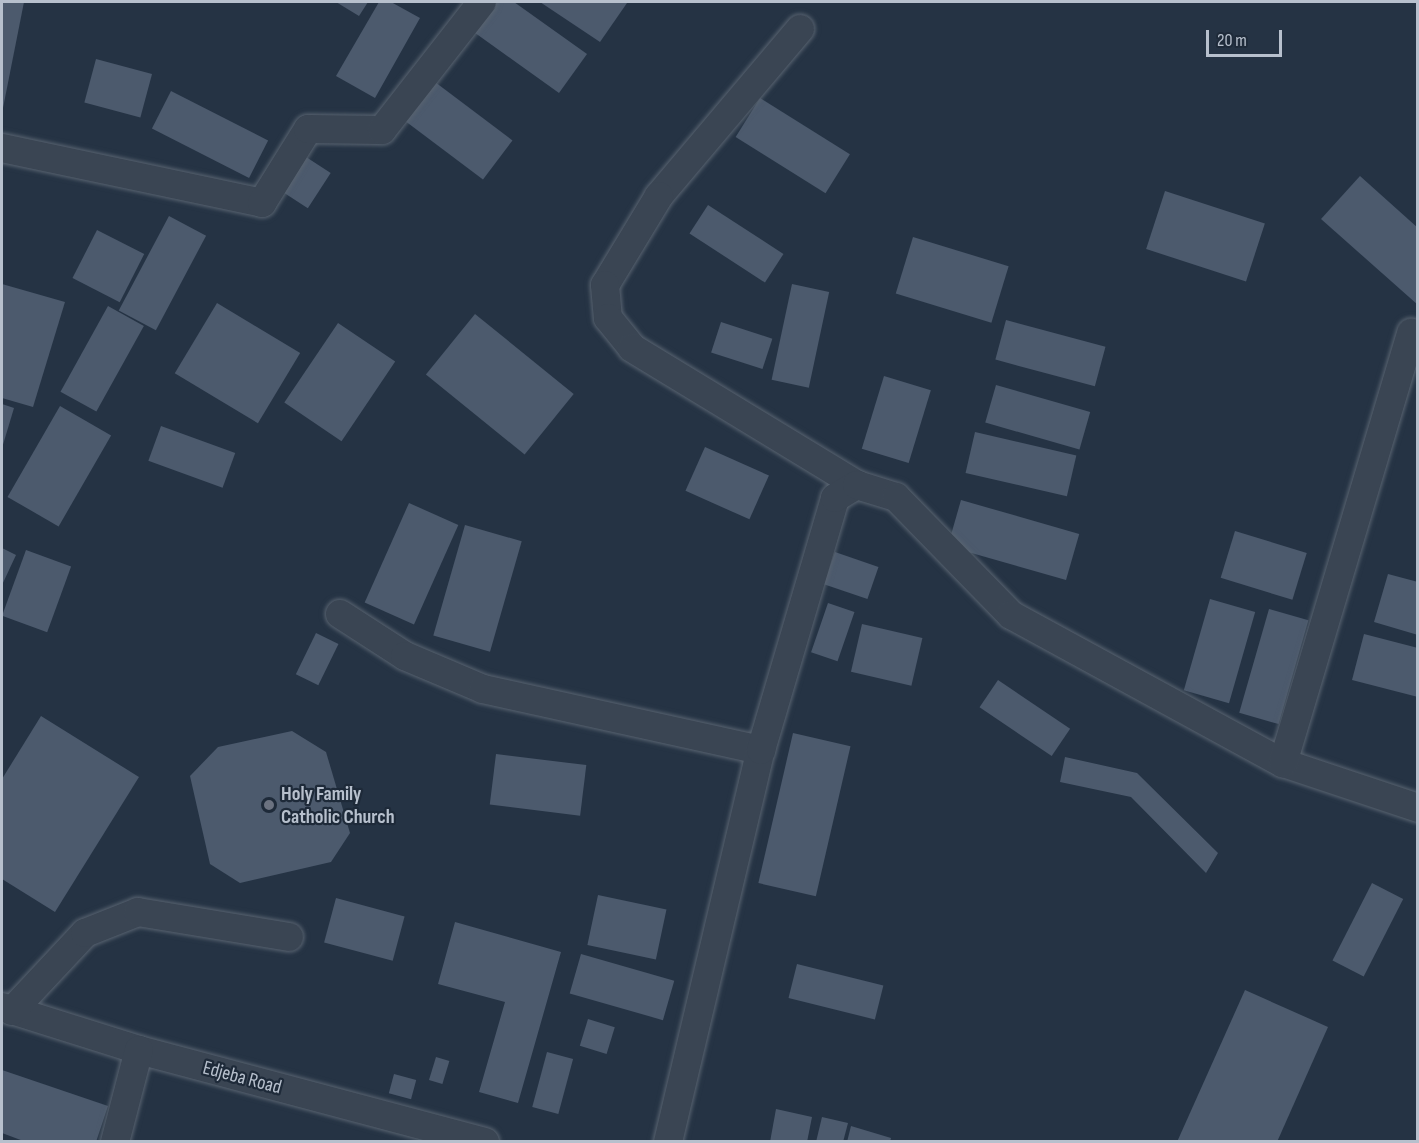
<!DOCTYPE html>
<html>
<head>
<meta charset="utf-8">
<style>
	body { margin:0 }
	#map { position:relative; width:1419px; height:1143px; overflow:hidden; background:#253344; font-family:"Sofia Sans Condensed",sans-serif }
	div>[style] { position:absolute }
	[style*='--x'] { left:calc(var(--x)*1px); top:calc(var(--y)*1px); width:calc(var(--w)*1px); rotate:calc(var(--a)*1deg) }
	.building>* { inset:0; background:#4c5a6d; transform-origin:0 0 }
	.roads { filter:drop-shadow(0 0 2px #586370) drop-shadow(0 0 2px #586370) }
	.minor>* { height:28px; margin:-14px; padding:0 14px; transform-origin:14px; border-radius:14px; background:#3a4553 }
	.dots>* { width:16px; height:16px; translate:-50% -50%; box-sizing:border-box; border:3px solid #1e2a39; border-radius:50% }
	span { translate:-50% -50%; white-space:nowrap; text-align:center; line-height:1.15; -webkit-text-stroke:4.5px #1e2a39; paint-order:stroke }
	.poi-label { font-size:20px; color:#b7c0cd; font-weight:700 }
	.left { translate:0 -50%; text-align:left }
	.street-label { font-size:20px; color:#b7c0cd }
	.frame { position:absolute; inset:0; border:3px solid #b7c0cd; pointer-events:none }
	.scale { position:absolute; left:1206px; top:30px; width:76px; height:27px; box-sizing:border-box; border:3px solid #b7c0cd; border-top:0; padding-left:8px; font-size:18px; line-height:21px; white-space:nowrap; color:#b7c0cd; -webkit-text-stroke:4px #1e2a39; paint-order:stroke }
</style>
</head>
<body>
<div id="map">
	<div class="building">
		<div style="clip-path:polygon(2px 2px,24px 2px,3px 108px,2px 108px)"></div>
		<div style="clip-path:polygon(336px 2px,368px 2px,359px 16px)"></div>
		<div style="clip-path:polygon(379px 2px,391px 2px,420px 18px,375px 98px,336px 76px)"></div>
		<div style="clip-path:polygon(492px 2px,514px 2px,587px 54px,559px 93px,471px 30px)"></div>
		<div style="clip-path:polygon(540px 2px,624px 2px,627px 3px,600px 42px)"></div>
		<div style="left:96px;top:59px;width:58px;height:45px;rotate:15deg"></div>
		<div style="left:431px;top:79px;width:102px;height:49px;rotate:37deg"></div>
		<div style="left:171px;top:91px;width:109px;height:42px;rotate:27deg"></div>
		<div style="left:760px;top:98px;width:106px;height:46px;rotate:32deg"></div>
		<div style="left:303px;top:155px;width:33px;height:42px;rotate:33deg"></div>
		<div style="clip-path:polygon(1360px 176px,1418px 228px,1418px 305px,1321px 219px)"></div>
		<div style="left:1165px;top:191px;width:105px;height:61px;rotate:18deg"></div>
		<div style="left:708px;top:205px;width:90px;height:34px;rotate:33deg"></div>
		<div style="left:169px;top:216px;width:42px;height:107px;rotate:28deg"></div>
		<div style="left:97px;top:230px;width:53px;height:54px;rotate:27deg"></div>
		<div style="left:913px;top:237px;width:100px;height:59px;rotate:17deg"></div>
		<div style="clip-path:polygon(2px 284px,65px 302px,33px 407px,2px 398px)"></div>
		<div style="left:792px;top:284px;width:38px;height:98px;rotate:12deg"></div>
		<div style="left:217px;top:303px;width:97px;height:82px;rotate:31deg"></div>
		<div style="left:108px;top:306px;width:41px;height:98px;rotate:29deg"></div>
		<div style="left:475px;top:314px;width:127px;height:78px;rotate:39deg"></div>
		<div style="left:1006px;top:320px;width:103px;height:41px;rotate:15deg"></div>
		<div style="left:721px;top:322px;width:54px;height:32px;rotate:18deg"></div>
		<div style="left:338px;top:323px;width:69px;height:96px;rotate:34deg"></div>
		<div style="left:884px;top:376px;width:49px;height:76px;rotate:17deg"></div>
		<div style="left:996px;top:385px;width:98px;height:39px;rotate:16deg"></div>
		<div style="clip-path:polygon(2px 404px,14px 408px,2px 448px)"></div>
		<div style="left:60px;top:406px;width:59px;height:105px;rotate:30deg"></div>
		<div style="left:161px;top:426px;width:79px;height:37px;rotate:20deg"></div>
		<div style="left:975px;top:432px;width:104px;height:42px;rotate:13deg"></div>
		<div style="left:705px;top:447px;width:70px;height:48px;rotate:24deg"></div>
		<div style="left:961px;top:500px;width:123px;height:48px;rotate:16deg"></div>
		<div style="left:409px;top:503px;width:54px;height:109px;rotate:24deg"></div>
		<div style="left:465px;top:525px;width:59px;height:115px;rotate:16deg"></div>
		<div style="left:1235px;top:531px;width:75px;height:49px;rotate:17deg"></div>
		<div style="clip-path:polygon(2px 548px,16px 555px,2px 585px)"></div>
		<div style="left:26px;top:550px;width:48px;height:70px;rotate:20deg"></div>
		<div style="left:835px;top:552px;width:46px;height:34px;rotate:19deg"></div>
		<div style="clip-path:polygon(1388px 574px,1418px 582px,1418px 635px,1374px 622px)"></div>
		<div style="left:1210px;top:599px;width:47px;height:95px;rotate:16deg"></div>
		<div style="left:828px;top:603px;width:28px;height:52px;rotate:19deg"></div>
		<div style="left:1269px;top:609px;width:41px;height:108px;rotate:16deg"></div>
		<div style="left:862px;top:624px;width:62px;height:49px;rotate:13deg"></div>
		<div style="left:316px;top:633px;width:25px;height:46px;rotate:26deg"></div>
		<div style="clip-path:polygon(1364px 634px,1418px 648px,1418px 697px,1352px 680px)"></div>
		<div style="left:998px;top:680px;width:87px;height:33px;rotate:34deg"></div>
		<div style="clip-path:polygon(41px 716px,139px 777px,55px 912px,2px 879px,2px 779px)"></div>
		<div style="clip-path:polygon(292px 731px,326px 752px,350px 833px,331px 862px,240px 883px,210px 864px,190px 776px,218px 747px)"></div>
		<div style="left:793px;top:733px;width:59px;height:154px;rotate:13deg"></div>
		<div style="left:496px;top:754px;width:91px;height:51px;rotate:7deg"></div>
		<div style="clip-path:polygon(1065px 757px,1137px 773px,1218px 853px,1206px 873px,1131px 797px,1060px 782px)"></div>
		<div style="left:1372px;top:883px;width:35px;height:87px;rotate:27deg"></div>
		<div style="left:598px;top:895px;width:70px;height:51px;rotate:12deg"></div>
		<div style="left:336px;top:898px;width:71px;height:46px;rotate:15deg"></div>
		<div style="clip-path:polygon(455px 922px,561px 952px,518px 1103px,479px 1092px,505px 1002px,438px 984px)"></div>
		<div style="left:581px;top:954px;width:97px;height:41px;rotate:16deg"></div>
		<div style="left:797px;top:964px;width:89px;height:35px;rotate:14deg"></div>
		<div style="clip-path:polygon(1245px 990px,1328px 1027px,1277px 1142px,1177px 1142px)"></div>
		<div style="left:588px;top:1019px;width:28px;height:28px;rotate:17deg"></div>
		<div style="left:547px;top:1052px;width:27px;height:57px;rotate:15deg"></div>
		<div style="left:436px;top:1057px;width:14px;height:24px;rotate:17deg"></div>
		<div style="clip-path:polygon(2px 1070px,108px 1106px,96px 1142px,26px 1142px,2px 1133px)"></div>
		<div style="left:394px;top:1074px;width:23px;height:20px;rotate:15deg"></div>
		<div style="clip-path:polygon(776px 1109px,812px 1117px,807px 1142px,770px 1142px)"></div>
		<div style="clip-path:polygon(822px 1117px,848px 1123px,843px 1142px,816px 1142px)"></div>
		<div style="clip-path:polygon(851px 1126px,891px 1138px,890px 1142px,847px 1142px)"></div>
	</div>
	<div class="roads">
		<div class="minor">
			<div style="--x:800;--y:29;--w:219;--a:130.2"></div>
			<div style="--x:659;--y:196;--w:104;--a:121.2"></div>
			<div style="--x:605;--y:285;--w:33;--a:85"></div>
			<div style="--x:608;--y:318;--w:38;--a:51"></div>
			<div style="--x:632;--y:348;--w:263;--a:31.3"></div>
			<div style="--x:2;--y:148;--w:266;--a:11.9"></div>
			<div style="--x:262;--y:203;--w:87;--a:-58.1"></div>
			<div style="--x:308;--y:129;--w:74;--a:0.8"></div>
			<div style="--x:382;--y:130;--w:162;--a:-52"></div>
			<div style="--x:340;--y:614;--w:77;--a:32.9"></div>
			<div style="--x:405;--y:656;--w:85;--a:22.9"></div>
			<div style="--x:483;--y:689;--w:285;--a:12.4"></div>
			<div style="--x:1283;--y:763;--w:142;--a:18.4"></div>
			<div style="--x:2;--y:1007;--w:144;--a:17.4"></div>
			<div style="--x:139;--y:1050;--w:358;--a:14.9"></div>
			<div style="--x:12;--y:1011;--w:107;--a:-46.9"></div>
			<div style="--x:85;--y:933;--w:57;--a:-21.6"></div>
			<div style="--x:138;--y:912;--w:153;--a:9.4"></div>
			<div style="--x:115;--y:1142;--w:95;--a:-75.4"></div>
			<div style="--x:668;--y:1142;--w:403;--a:-76.7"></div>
			<div style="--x:761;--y:750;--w:263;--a:-73.6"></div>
			<div style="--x:835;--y:498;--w:26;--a:-31"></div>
			<div style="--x:857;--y:485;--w:41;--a:17.1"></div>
			<div style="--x:896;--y:497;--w:165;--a:45.7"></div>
			<div style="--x:1011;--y:615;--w:310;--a:28.6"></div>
			<div style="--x:1283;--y:763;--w:449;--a:-73.4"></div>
		</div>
	</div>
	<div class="dots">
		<div style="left:269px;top:805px;background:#6b7280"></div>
	</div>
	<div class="poi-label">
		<span class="left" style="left:281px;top:806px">Holy Family<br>Catholic Church</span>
	</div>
	<div class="street-label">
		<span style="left:242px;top:1078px;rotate:15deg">Edjeba Road</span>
	</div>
	<div class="frame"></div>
	<div class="scale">20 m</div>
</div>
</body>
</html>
